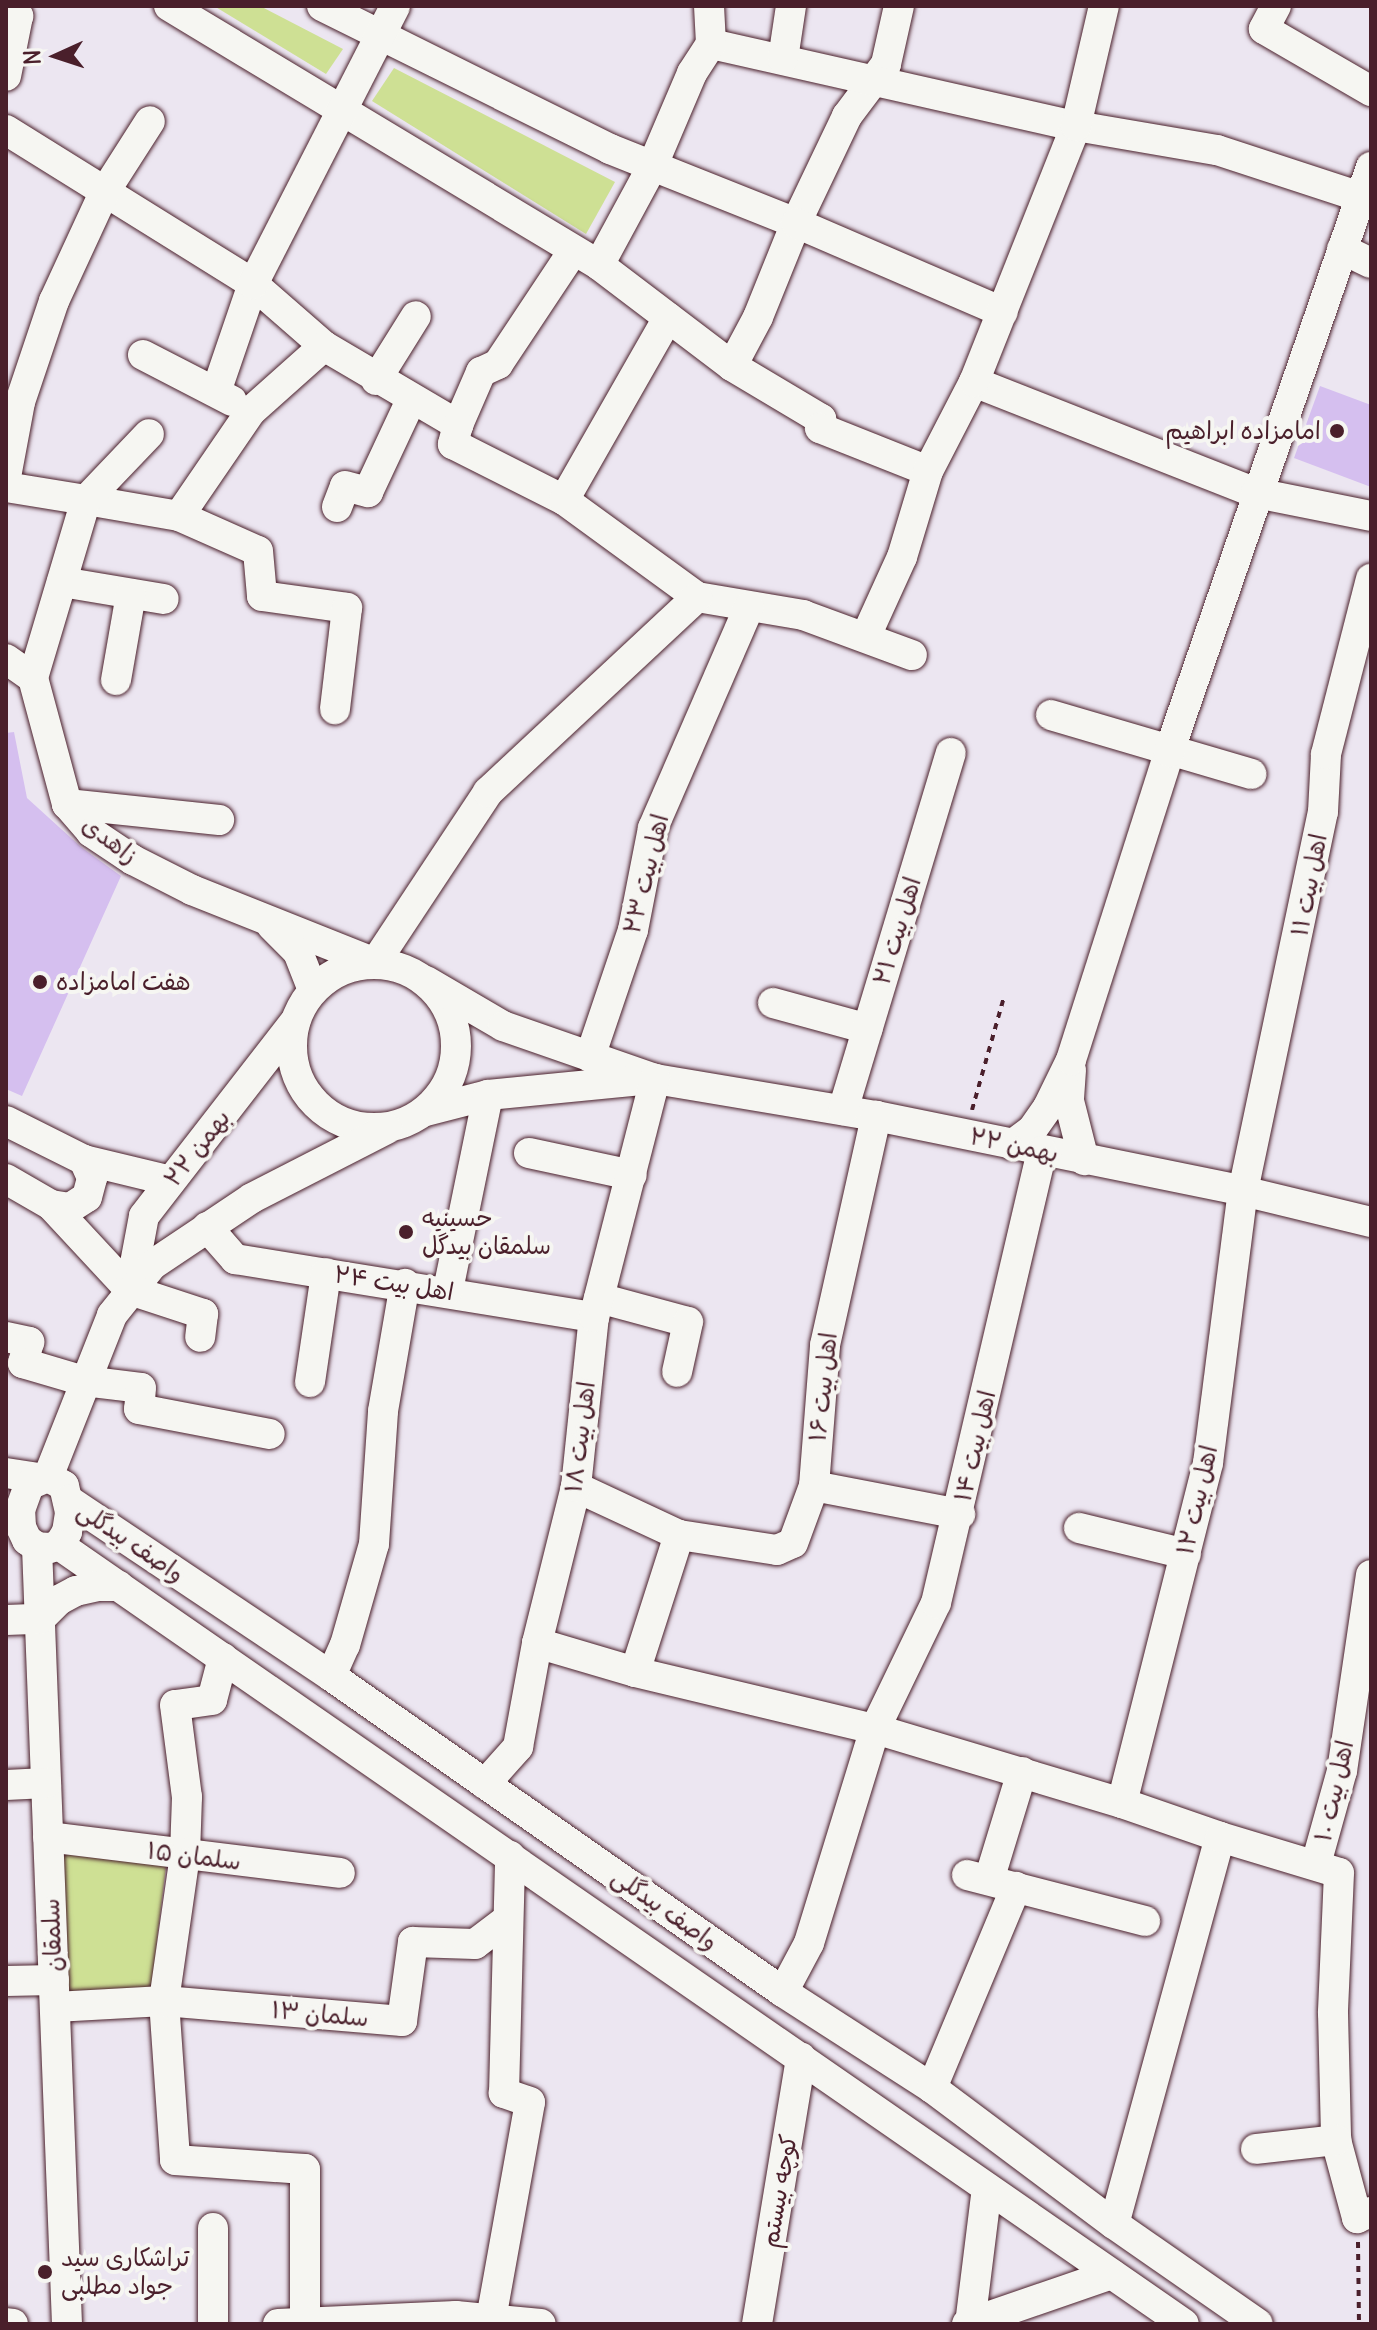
<!DOCTYPE html>
<html>
<head>
<meta charset="utf-8">
<style>
	body { margin:0 }
	#map { position:relative; width:1377px; height:2330px; overflow:hidden; background:#ece6f1; font-family:Delius,"Playpen Sans Arabic",sans-serif }
	div>[style] { position:absolute }
	[style*='--x'] { left:calc(var(--x)*1px); top:calc(var(--y)*1px); width:calc(var(--w)*1px); rotate:calc(var(--a)*1deg) }
	.green>* { inset:0; background:#cee094 }
	.building>* { inset:0; background:#d5bfef }
	.path>* { height:4px; margin-top:-2px; transform-origin:0; background:repeating-linear-gradient(90deg,#4a1f2b 0 6px,transparent 0 12px) }
	.roads { filter:drop-shadow(0 0 2px #4a1f2b) drop-shadow(0 0 2px #4a1f2b) }
	.minor>* { height:30px; margin:-15px; padding:0 15px; transform-origin:15px; border-radius:15px; background:#f6f6f2 }
	.minor>.ring { margin:-15px; padding:0; box-sizing:content-box; background:none; border:30px solid #f6f6f2; border-radius:50% }
	.dots>* { width:22px; height:22px; translate:-50% -50%; box-sizing:border-box; border:4px solid #f6f6f2; border-radius:50% }
	span { translate:-50% -50%; white-space:nowrap; text-align:center; line-height:1.15; -webkit-text-stroke:8px #f6f6f2; paint-order:stroke }
	.poi-label { font-size:24px; color:#4a1f2b }
	.right { translate:-100% -50%; text-align:right }
	.left { translate:0 -50%; text-align:left }
	.street-label { font-size:24px; color:#4a1f2b }
	.frame { position:absolute; inset:0; border:8px solid #4a1f2b; pointer-events:none }
	.north { position:absolute; left:16px; top:16px; width:80px; height:80px; -webkit-text-stroke:6px #f6f6f2; paint-order:stroke; rotate:267deg; font-size:22px; font-weight:700; line-height:32px; text-align:center; color:#4a1f2b }
	.north::after { content:''; display:block; margin:auto; width:28px; height:36px; background:#4a1f2b; clip-path:polygon(50% 0,100% 100%,50% 72%,0 100%) }
</style>
</head>
<body>
<div id="map">
	<div class="green">
		<div style="clip-path:polygon(214px 6px,260px 6px,343px 49px,326px 74px)"></div>
		<div style="clip-path:polygon(394px 68px,615px 182px,586px 234px,372px 101px)"></div>
		<div style="clip-path:polygon(62px 1854px,166px 1866px,151px 1989px,67px 1991px)"></div>
	</div>
	<div class="building">
		<div style="clip-path:polygon(1320px 386px,1371px 405px,1371px 487px,1294px 458px)"></div>
		<div style="clip-path:polygon(14px 732px,27px 798px,81px 847px,121px 876px,22px 1096px,6px 1089px,6px 733px)"></div>
	</div>
	<div class="path">
		<div style="--x:972;--y:1110;--w:117;--a:-74.2"></div>
		<div style="--x:1358;--y:2242;--w:82;--a:89.3"></div>
	</div>
	<div class="roads">
		<div class="minor">
			<div style="--x:169;--y:6;--w:502;--a:31.06"></div>
			<div style="--x:599;--y:265;--w:167;--a:37.2"></div>
			<div style="--x:732;--y:366;--w:55;--a:-62"></div>
			<div style="--x:758;--y:317;--w:101;--a:-68"></div>
			<div style="--x:796;--y:223;--w:119;--a:-64.5"></div>
			<div style="--x:847;--y:116;--w:65;--a:-53.1"></div>
			<div style="--x:886;--y:64;--w:59;--a:-77.4"></div>
			<div style="--x:322;--y:6;--w:322;--a:26.4"></div>
			<div style="--x:610;--y:149;--w:200;--a:21.7"></div>
			<div style="--x:796;--y:223;--w:225;--a:23.3"></div>
			<div style="--x:1276;--y:6;--w:26;--a:118"></div>
			<div style="--x:1264;--y:29;--w:124;--a:30.1"></div>
			<div style="--x:6;--y:12;--w:13;--a:18"></div>
			<div style="--x:18;--y:16;--w:61;--a:101.3"></div>
			<div style="--x:711;--y:44;--w:374;--a:12.7"></div>
			<div style="--x:1076;--y:126;--w:143;--a:9.7"></div>
			<div style="--x:1217;--y:150;--w:151;--a:18.1"></div>
			<div style="--x:783;--y:59;--w:54;--a:-81.4"></div>
			<div style="--x:6;--y:130;--w:291;--a:31.9"></div>
			<div style="--x:253;--y:284;--w:94;--a:41.1"></div>
			<div style="--x:324;--y:346;--w:98;--a:138.3"></div>
			<div style="--x:251;--y:411;--w:127;--a:124.4"></div>
			<div style="--x:179;--y:516;--w:94;--a:-170.2"></div>
			<div style="--x:86;--y:500;--w:186;--a:106.6"></div>
			<div style="--x:1342;--y:249;--w:32;--a:26"></div>
			<div style="--x:599;--y:265;--w:111;--a:-61.6"></div>
			<div style="--x:652;--y:167;--w:102;--a:-66.9"></div>
			<div style="--x:692;--y:73;--w:35;--a:-57"></div>
			<div style="--x:711;--y:44;--w:38;--a:-93"></div>
			<div style="--x:324;--y:346;--w:156;--a:30.5"></div>
			<div style="--x:458;--y:425;--w:58;--a:-66.5"></div>
			<div style="--x:481;--y:372;--w:19;--a:-25"></div>
			<div style="--x:498;--y:364;--w:136;--a:-56.4"></div>
			<div style="--x:143;--y:355;--w:100;--a:27.3"></div>
			<div style="--x:732;--y:366;--w:104;--a:30.8"></div>
			<div style="--x:821;--y:419;--w:9;--a:96"></div>
			<div style="--x:820;--y:428;--w:116;--a:21.7"></div>
			<div style="--x:376;--y:380;--w:75;--a:-58"></div>
			<div style="--x:974;--y:382;--w:303;--a:21.5"></div>
			<div style="--x:1256;--y:493;--w:117;--a:11.3"></div>
			<div style="--x:216;--y:392;--w:114;--a:-71.1"></div>
			<div style="--x:253;--y:284;--w:312;--a:-62.9"></div>
			<div style="--x:458;--y:425;--w:20;--a:105"></div>
			<div style="--x:453;--y:444;--w:124;--a:26.8"></div>
			<div style="--x:564;--y:500;--w:165;--a:36.1"></div>
			<div style="--x:697;--y:597;--w:108;--a:9.6"></div>
			<div style="--x:803;--y:615;--w:116;--a:20.2"></div>
			<div style="--x:6;--y:477;--w:76;--a:-79.4"></div>
			<div style="--x:20;--y:402;--w:107;--a:-71.4"></div>
			<div style="--x:54;--y:301;--w:119;--a:-65.2"></div>
			<div style="--x:104;--y:193;--w:85;--a:-57.4"></div>
			<div style="--x:6;--y:487;--w:81;--a:9.2"></div>
			<div style="--x:86;--y:500;--w:91;--a:-46.3"></div>
			<div style="--x:564;--y:500;--w:210;--a:-60.3"></div>
			<div style="--x:337;--y:507;--w:22;--a:-69"></div>
			<div style="--x:345;--y:486;--w:24;--a:15"></div>
			<div style="--x:368;--y:492;--w:102;--a:-64.9"></div>
			<div style="--x:179;--y:516;--w:86;--a:23.9"></div>
			<div style="--x:258;--y:551;--w:45;--a:84.9"></div>
			<div style="--x:262;--y:596;--w:86;--a:8"></div>
			<div style="--x:347;--y:608;--w:102;--a:96.8"></div>
			<div style="--x:62;--y:582;--w:103;--a:9.5"></div>
			<div style="--x:866;--y:636;--w:87;--a:-65.5"></div>
			<div style="--x:902;--y:557;--w:90;--a:-73.2"></div>
			<div style="--x:928;--y:471;--w:100;--a:-62.7"></div>
			<div style="--x:974;--y:382;--w:276;--a:-68.3"></div>
			<div style="--x:1076;--y:126;--w:123;--a:-76.9"></div>
			<div style="--x:6;--y:659;--w:33;--a:35"></div>
			<div style="--x:33;--y:678;--w:131;--a:74.9"></div>
			<div style="--x:67;--y:804;--w:37;--a:49"></div>
			<div style="--x:91;--y:832;--w:50;--a:33.7"></div>
			<div style="--x:133;--y:860;--w:66;--a:27"></div>
			<div style="--x:192;--y:890;--w:197;--a:21.7"></div>
			<div style="--x:375;--y:963;--w:205;--a:-56.5"></div>
			<div style="--x:488;--y:792;--w:286;--a:-43"></div>
			<div style="--x:116;--y:680;--w:87;--a:-80.1"></div>
			<div style="--x:1051;--y:715;--w:209;--a:16.4"></div>
			<div style="--x:67;--y:804;--w:153;--a:6"></div>
			<div style="--x:272;--y:926;--w:37;--a:45"></div>
			<div style="--x:298;--y:952;--w:41;--a:68.5"></div>
			<div class="ring" style="left:292px;top:964px;width:134px;height:134px"></div>
			<div style="--x:426;--y:981;--w:89;--a:30.3"></div>
			<div style="--x:503;--y:1026;--w:161;--a:19.2"></div>
			<div style="--x:655;--y:1079;--w:224;--a:9.5"></div>
			<div style="--x:876;--y:1116;--w:375;--a:11.5"></div>
			<div style="--x:1243;--y:1191;--w:132;--a:13.6"></div>
			<div style="--x:773;--y:1003;--w:98;--a:15.3"></div>
			<div style="--x:590;--y:1057;--w:134;--a:-71.3"></div>
			<div style="--x:633;--y:930;--w:104;--a:-78.9"></div>
			<div style="--x:653;--y:828;--w:241;--a:-66.5"></div>
			<div style="--x:1071;--y:1070;--w:31;--a:94"></div>
			<div style="--x:1069;--y:1101;--w:61;--a:75.7"></div>
			<div style="--x:843;--y:1110;--w:373;--a:-73.2"></div>
			<div style="--x:426;--y:1111;--w:64;--a:-14.5"></div>
			<div style="--x:488;--y:1095;--w:154;--a:-5.6"></div>
			<div style="--x:6;--y:1121;--w:87;--a:26.6"></div>
			<div style="--x:84;--y:1160;--w:89;--a:13.6"></div>
			<div style="--x:1012;--y:1145;--w:25;--a:-37"></div>
			<div style="--x:1032;--y:1130;--w:28;--a:-55"></div>
			<div style="--x:1048;--y:1107;--w:52;--a:-63.9"></div>
			<div style="--x:1071;--y:1060;--w:323;--a:-72.3"></div>
			<div style="--x:1169;--y:752;--w:619;--a:-70.95"></div>
			<div style="--x:529;--y:1153;--w:105;--a:12.1"></div>
			<div style="--x:6;--y:1179;--w:52;--a:30"></div>
			<div style="--x:51;--y:1205;--w:116;--a:47.1"></div>
			<div style="--x:130;--y:1290;--w:77;--a:18.2"></div>
			<div style="--x:203;--y:1314;--w:23;--a:97"></div>
			<div style="--x:51;--y:1205;--w:19;--a:9"></div>
			<div style="--x:70;--y:1208;--w:20;--a:-33"></div>
			<div style="--x:87;--y:1197;--w:20;--a:-75"></div>
			<div style="--x:92;--y:1178;--w:20;--a:-114"></div>
			<div style="--x:207;--y:1227;--w:43;--a:48.8"></div>
			<div style="--x:235;--y:1259;--w:364;--a:9.2"></div>
			<div style="--x:130;--y:1290;--w:75;--a:-79.3"></div>
			<div style="--x:144;--y:1216;--w:247;--a:-52.2"></div>
			<div style="--x:448;--y:1290;--w:199;--a:-78.4"></div>
			<div style="--x:599;--y:1298;--w:92;--a:15.1"></div>
			<div style="--x:688;--y:1322;--w:51;--a:102.4"></div>
			<div style="--x:6;--y:1337;--w:24;--a:12"></div>
			<div style="--x:29;--y:1342;--w:22;--a:106"></div>
			<div style="--x:23;--y:1363;--w:64;--a:16.4"></div>
			<div style="--x:84;--y:1381;--w:57;--a:7"></div>
			<div style="--x:141;--y:1388;--w:21;--a:95"></div>
			<div style="--x:139;--y:1409;--w:133;--a:10.8"></div>
			<div style="--x:310;--y:1382;--w:110;--a:-81.6"></div>
			<div style="--x:6;--y:1473;--w:33;--a:9"></div>
			<div style="--x:48;--y:1477;--w:174;--a:-68.4"></div>
			<div style="--x:112;--y:1315;--w:64;--a:-51.3"></div>
			<div style="--x:152;--y:1265;--w:120;--a:-33.8"></div>
			<div style="--x:252;--y:1198;--w:152;--a:-27.1"></div>
			<div style="--x:48;--y:1477;--w:18;--a:29"></div>
			<div style="--x:64;--y:1486;--w:28;--a:77"></div>
			<div style="--x:70;--y:1513;--w:19;--a:99"></div>
			<div style="--x:67;--y:1532;--w:15;--a:122"></div>
			<div style="--x:59;--y:1545;--w:9;--a:162"></div>
			<div style="--x:50;--y:1548;--w:13;--a:-176"></div>
			<div style="--x:37;--y:1547;--w:12;--a:-145"></div>
			<div style="--x:27;--y:1540;--w:14;--a:-115"></div>
			<div style="--x:21;--y:1527;--w:17;--a:-93"></div>
			<div style="--x:20;--y:1510;--w:27;--a:-70"></div>
			<div style="--x:29;--y:1485;--w:21;--a:-23"></div>
			<div style="--x:814;--y:1486;--w:149;--a:10.9"></div>
			<div style="--x:68;--y:1500;--w:316;--a:33.8"></div>
			<div style="--x:331;--y:1676;--w:552;--a:34.96"></div>
			<div style="--x:783;--y:1992;--w:177;--a:32.8"></div>
			<div style="--x:932;--y:2088;--w:227;--a:36.8"></div>
			<div style="--x:1114;--y:2224;--w:175;--a:34.8"></div>
			<div style="--x:1079;--y:1528;--w:110;--a:13.7"></div>
			<div style="--x:679;--y:1535;--w:99;--a:8.7"></div>
			<div style="--x:777;--y:1550;--w:17;--a:-24"></div>
			<div style="--x:793;--y:1543;--w:61;--a:-69.8"></div>
			<div style="--x:814;--y:1486;--w:141;--a:-85.5"></div>
			<div style="--x:825;--y:1345;--w:235;--a:-77.4"></div>
			<div style="--x:59;--y:1545;--w:1368;--a:34.7"></div>
			<div style="--x:37;--y:1547;--w:778;--a:87.79"></div>
			<div style="--x:6;--y:1620;--w:34;--a:-2"></div>
			<div style="--x:40;--y:1619;--w:27;--a:-45"></div>
			<div style="--x:59;--y:1600;--w:19;--a:-28"></div>
			<div style="--x:76;--y:1591;--w:22;--a:-13"></div>
			<div style="--x:97;--y:1586;--w:22;--a:0"></div>
			<div style="--x:537;--y:1643;--w:102;--a:16.5"></div>
			<div style="--x:635;--y:1672;--w:144;--a:-72.2"></div>
			<div style="--x:679;--y:1535;--w:114;--a:-155"></div>
			<div style="--x:223;--y:1658;--w:43;--a:104.7"></div>
			<div style="--x:212;--y:1700;--w:37;--a:172"></div>
			<div style="--x:175;--y:1705;--w:93;--a:82.6"></div>
			<div style="--x:187;--y:1797;--w:58;--a:92"></div>
			<div style="--x:185;--y:1855;--w:148;--a:98.2"></div>
			<div style="--x:164;--y:2001;--w:159;--a:86"></div>
			<div style="--x:175;--y:2160;--w:130;--a:4"></div>
			<div style="--x:305;--y:2169;--w:154;--a:90"></div>
			<div style="--x:635;--y:1672;--w:247;--a:13.4"></div>
			<div style="--x:875;--y:1729;--w:258;--a:16.7"></div>
			<div style="--x:1122;--y:1803;--w:104;--a:19.1"></div>
			<div style="--x:1220;--y:1837;--w:401;--a:105.3"></div>
			<div style="--x:331;--y:1676;--w:34;--a:-66"></div>
			<div style="--x:345;--y:1645;--w:105;--a:-74"></div>
			<div style="--x:374;--y:1544;--w:133;--a:-86.1"></div>
			<div style="--x:383;--y:1411;--w:129;--a:-80.2"></div>
			<div style="--x:485;--y:1784;--w:50;--a:-48.3"></div>
			<div style="--x:518;--y:1747;--w:106;--a:-79.6"></div>
			<div style="--x:537;--y:1643;--w:161;--a:-76"></div>
			<div style="--x:576;--y:1487;--w:171;--a:-84"></div>
			<div style="--x:594;--y:1317;--w:246;--a:-75.6"></div>
			<div style="--x:6;--y:1785;--w:40;--a:-2.9"></div>
			<div style="--x:1122;--y:1803;--w:351;--a:-75.8"></div>
			<div style="--x:1208;--y:1463;--w:274;--a:-82.7"></div>
			<div style="--x:1243;--y:1191;--w:387;--a:-78.1"></div>
			<div style="--x:1323;--y:812;--w:58;--a:-87"></div>
			<div style="--x:1326;--y:754;--w:181;--a:-75.6"></div>
			<div style="--x:48;--y:1837;--w:294;--a:7"></div>
			<div style="--x:1220;--y:1837;--w:124;--a:16.8"></div>
			<div style="--x:1339;--y:1873;--w:140;--a:92.5"></div>
			<div style="--x:1333;--y:2013;--w:127;--a:88.6"></div>
			<div style="--x:1336;--y:2140;--w:81;--a:74.9"></div>
			<div style="--x:1357;--y:2218;--w:15;--a:-23"></div>
			<div style="--x:1316;--y:1864;--w:97;--a:-74.4"></div>
			<div style="--x:1342;--y:1771;--w:198;--a:-81.6"></div>
			<div style="--x:967;--y:1875;--w:184;--a:14.5"></div>
			<div style="--x:989;--y:1880;--w:113;--a:-73"></div>
			<div style="--x:6;--y:1981;--w:48;--a:-1.2"></div>
			<div style="--x:783;--y:1992;--w:55;--a:-62"></div>
			<div style="--x:809;--y:1943;--w:224;--a:-72.9"></div>
			<div style="--x:875;--y:1729;--w:140;--a:-64.2"></div>
			<div style="--x:936;--y:1603;--w:464;--a:-76.8"></div>
			<div style="--x:55;--y:2007;--w:109;--a:-3.2"></div>
			<div style="--x:164;--y:2001;--w:239;--a:4.8"></div>
			<div style="--x:402;--y:2021;--w:80;--a:-82.1"></div>
			<div style="--x:413;--y:1942;--w:62;--a:1.8"></div>
			<div style="--x:475;--y:1944;--w:41;--a:-37.1"></div>
			<div style="--x:932;--y:2088;--w:218;--a:-67.3"></div>
			<div style="--x:1256;--y:2149;--w:81;--a:-6.4"></div>
			<div style="--x:213;--y:2228;--w:96;--a:90"></div>
			<div style="--x:491;--y:2319;--w:220;--a:-79.8"></div>
			<div style="--x:530;--y:2102;--w:28;--a:-161"></div>
			<div style="--x:504;--y:2093;--w:237;--a:-88.5"></div>
			<div style="--x:6;--y:2323;--w:7;--a:8"></div>
			<div style="--x:278;--y:2324;--w:178;--a:-2.6"></div>
			<div style="--x:456;--y:2316;--w:85;--a:5.4"></div>
			<div style="--x:757;--y:2324;--w:270;--a:-80.6"></div>
			<div style="--x:967;--y:2324;--w:153;--a:-19"></div>
			<div style="--x:970;--y:2324;--w:137;--a:-82.9"></div>
		</div>
	</div>
	<div class="dots">
		<div style="left:1337px;top:431px;background:#4a1f2b"></div>
		<div style="left:40px;top:982px;background:#4a1f2b"></div>
		<div style="left:406px;top:1232px;background:#4a1f2b"></div>
		<div style="left:45px;top:2272px;background:#4a1f2b"></div>
	</div>
	<div class="poi-label">
		<span class="right" style="left:1321px;top:431px">امامزاده ابراهیم</span>
		<span class="left" style="left:56px;top:982px">هفت امامزاده</span>
		<span class="left" style="left:422px;top:1232px">حسینیه<br>سلمقان بیدگل</span>
		<span class="left" style="left:61px;top:2272px">تراشکاری سید<br>جواد مطلبی</span>
	</div>
	<div class="street-label">
		<span style="left:110px;top:840px;rotate:37deg">زاهدی</span>
		<span style="left:646px;top:874px;rotate:-76deg">اهل بیت ۲۳</span>
		<span style="left:1309px;top:885px;rotate:-79deg">اهل بیت ۱۱</span>
		<span style="left:897px;top:931px;rotate:-73deg">اهل بیت ۲۱</span>
		<span style="left:1014px;top:1145px;rotate:12deg">۲۲ بهمن</span>
		<span style="left:197px;top:1148px;rotate:-52deg">۲۲ بهمن</span>
		<span style="left:394px;top:1283px;rotate:9deg">اهل بیت ۲۴</span>
		<span style="left:823px;top:1387px;rotate:-84deg">اهل بیت ۱۶</span>
		<span style="left:580px;top:1437px;rotate:-83deg">اهل بیت ۱۸</span>
		<span style="left:975px;top:1446px;rotate:-77deg">اهل بیت ۱۴</span>
		<span style="left:1197px;top:1500px;rotate:-77deg">اهل بیت ۱۲</span>
		<span style="left:131px;top:1542px;rotate:34deg">واصف بیدگلی</span>
		<span style="left:1334px;top:1791px;rotate:-77deg">اهل بیت ۱۰</span>
		<span style="left:194px;top:1856px;rotate:7deg">سلمان ۱۵</span>
		<span style="left:665px;top:1909px;rotate:35deg">واصف بیدگلی</span>
		<span style="left:52px;top:1935px;rotate:-92deg">سلمقان</span>
		<span style="left:320px;top:2014px;rotate:5deg">سلمان ۱۳</span>
		<span style="left:779px;top:2191px;rotate:-80deg">کوچه بیستم</span>
	</div>
	<div class="frame"></div>
	<div class="north">N</div>
</div>
</body>
</html>
